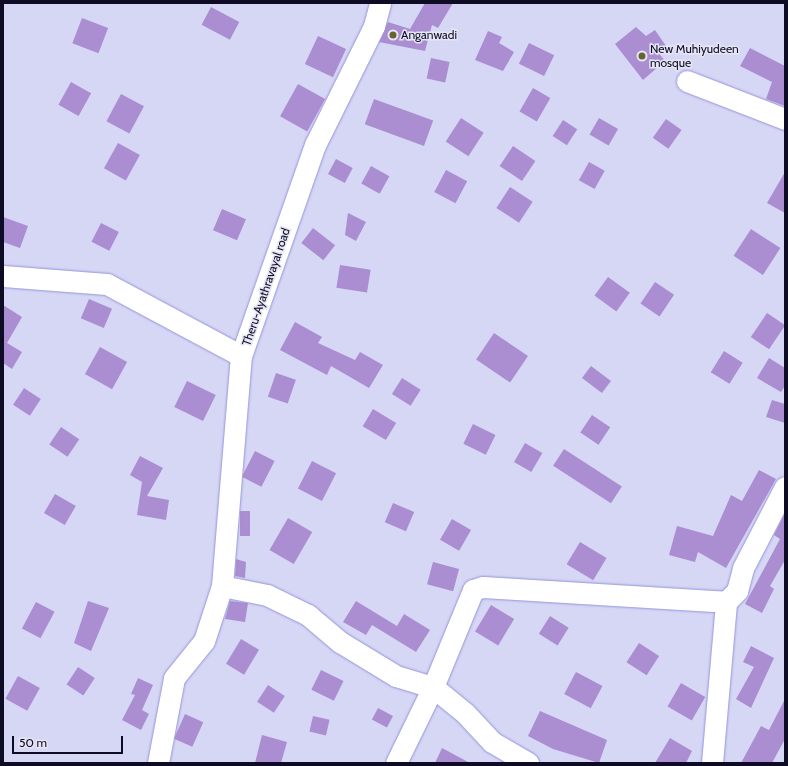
<!DOCTYPE html>
<html>
<head>
<meta charset="utf-8">
<style>
	body { margin:0 }
	#map { position:relative; width:788px; height:766px; overflow:hidden; background:#d6d7f5; font-family:Cabin,sans-serif }
	div>[style] { position:absolute }
	[style*='--x'] { left:calc(var(--x)*1px); top:calc(var(--y)*1px); width:calc(var(--w)*1px); rotate:calc(var(--a)*1deg) }
	.building>* { inset:0; background:#ab8dd1; transform-origin:0 0 }
	.roads { filter:drop-shadow(0 0 1px #9594db) drop-shadow(0 0 1px #9594db) }
	.minor>* { height:21px; margin:-10.5px; padding:0 10.5px; transform-origin:10.5px; border-radius:10.5px; background:#fff }
	.dots>* { width:11px; height:11px; translate:-50% -50%; box-sizing:border-box; border:2px solid #e5e5f4; border-radius:50% }
	span { translate:-50% -50%; white-space:nowrap; text-align:center; line-height:1.15; -webkit-text-stroke:3px #e5e5f4; paint-order:stroke }
	.poi-label { font-size:12px; color:#0e0b25 }
	.left { translate:0 -50%; text-align:left }
	.street-label { font-size:12px; color:#0e0b25 }
	.frame { position:absolute; inset:0; border:4px solid #0e0b25; pointer-events:none }
	.scale { position:absolute; left:12px; top:736px; width:111px; height:18px; box-sizing:border-box; border:2px solid #0e0b25; border-top:0; padding-left:5px; font-size:12px; line-height:14px; white-space:nowrap; color:#0e0b25; -webkit-text-stroke:3px #e5e5f4; paint-order:stroke }
</style>
</head>
<body>
<div id="map">
	<div class="building">
		<div style="clip-path:polygon(425px 3px,453px 3px,438px 28px,432px 25px,425px 51px,379px 42px,388px 22px,410px 29px)"></div>
		<div style="left:211px;top:7px;width:32px;height:20px;rotate:28deg"></div>
		<div style="left:82px;top:18px;width:28px;height:27px;rotate:21deg"></div>
		<div style="clip-path:polygon(636px 27px,646px 36px,655px 30px,666px 46px,657px 51px,665px 61px,643px 80px,615px 44px)"></div>
		<div style="clip-path:polygon(488px 31px,502px 37px,499px 43px,514px 52px,503px 71px,475px 60px)"></div>
		<div style="left:318px;top:36px;width:31px;height:31px;rotate:25deg"></div>
		<div style="left:529px;top:43px;width:28px;height:23px;rotate:26deg"></div>
		<div style="clip-path:polygon(750px 48px,785px 66px,785px 106px,766px 99px,772px 82px,740px 66px)"></div>
		<div style="left:431px;top:58px;width:19px;height:21px;rotate:12deg"></div>
		<div style="left:71px;top:82px;width:23px;height:26px;rotate:29deg"></div>
		<div style="left:298px;top:84px;width:31px;height:37px;rotate:29deg"></div>
		<div style="left:533px;top:88px;width:20px;height:27px;rotate:30deg"></div>
		<div style="left:121px;top:94px;width:26px;height:31px;rotate:28deg"></div>
		<div style="left:374px;top:99px;width:63px;height:27px;rotate:20deg"></div>
		<div style="left:461px;top:118px;width:27px;height:28px;rotate:33deg"></div>
		<div style="left:599px;top:118px;width:22px;height:19px;rotate:30deg"></div>
		<div style="left:666px;top:119px;width:19px;height:23px;rotate:35deg"></div>
		<div style="left:563px;top:120px;width:17px;height:19px;rotate:33deg"></div>
		<div style="left:118px;top:143px;width:25px;height:29px;rotate:29deg"></div>
		<div style="left:513px;top:146px;width:27px;height:24px;rotate:34deg"></div>
		<div style="left:336px;top:159px;width:19px;height:17px;rotate:28deg"></div>
		<div style="left:589px;top:162px;width:18px;height:21px;rotate:29deg"></div>
		<div style="left:371px;top:166px;width:21px;height:20px;rotate:29deg"></div>
		<div style="left:446px;top:170px;width:24px;height:25px;rotate:28deg"></div>
		<div style="clip-path:polygon(785px 172px,785px 213px,767px 203px)"></div>
		<div style="left:510px;top:187px;width:27px;height:25px;rotate:33deg"></div>
		<div style="left:222px;top:209px;width:26px;height:23px;rotate:23deg"></div>
		<div style="clip-path:polygon(348px 213px,366px 222px,356px 241px,345px 235px)"></div>
		<div style="clip-path:polygon(3px 217px,28px 226px,20px 248px,3px 242px)"></div>
		<div style="left:101px;top:223px;width:20px;height:21px;rotate:27deg"></div>
		<div style="left:313px;top:228px;width:28px;height:19px;rotate:38deg"></div>
		<div style="left:751px;top:229px;width:35px;height:32px;rotate:33deg"></div>
		<div style="left:340px;top:265px;width:31px;height:23px;rotate:9deg"></div>
		<div style="left:608px;top:277px;width:27px;height:23px;rotate:36deg"></div>
		<div style="left:655px;top:282px;width:23px;height:26px;rotate:34deg"></div>
		<div style="left:89px;top:299px;width:25px;height:21px;rotate:23deg"></div>
		<div style="clip-path:polygon(3px 305px,22px 317px,7px 343px,22px 352px,12px 369px,3px 363px)"></div>
		<div style="left:767px;top:313px;width:22px;height:29px;rotate:34deg"></div>
		<div style="clip-path:polygon(295px 322px,322px 337px,318px 343px,355px 360px,360px 352px,383px 365px,369px 388px,331px 366px,327px 375px,280px 350px)"></div>
		<div style="left:494px;top:333px;width:41px;height:32px;rotate:34deg"></div>
		<div style="left:100px;top:347px;width:31px;height:31px;rotate:29deg"></div>
		<div style="left:724px;top:351px;width:22px;height:25px;rotate:32deg"></div>
		<div style="clip-path:polygon(769px 358px,785px 368px,785px 386px,781px 392px,757px 378px)"></div>
		<div style="left:591px;top:366px;width:25px;height:15px;rotate:37deg"></div>
		<div style="left:276px;top:373px;width:21px;height:25px;rotate:19deg"></div>
		<div style="left:402px;top:378px;width:22px;height:19px;rotate:32deg"></div>
		<div style="left:187px;top:381px;width:32px;height:29px;rotate:26deg"></div>
		<div style="left:24px;top:388px;width:20px;height:20px;rotate:33deg"></div>
		<div style="clip-path:polygon(772px 400px,785px 404px,785px 423px,766px 417px)"></div>
		<div style="left:373px;top:409px;width:27px;height:20px;rotate:31deg"></div>
		<div style="left:592px;top:415px;width:22px;height:21px;rotate:34deg"></div>
		<div style="left:473px;top:424px;width:25px;height:22px;rotate:26deg"></div>
		<div style="left:61px;top:427px;width:22px;height:21px;rotate:34deg"></div>
		<div style="left:525px;top:443px;width:20px;height:22px;rotate:30deg"></div>
		<div style="left:564px;top:449px;width:69px;height:20px;rotate:33deg"></div>
		<div style="left:255px;top:451px;width:22px;height:29px;rotate:27deg"></div>
		<div style="clip-path:polygon(140px 456px,163px 468px,147px 496px,169px 500px,166px 520px,137px 515px,142px 482px,130px 475px)"></div>
		<div style="left:312px;top:461px;width:27px;height:31px;rotate:27deg"></div>
		<div style="clip-path:polygon(759px 470px,776px 479px,726px 568px,698px 552px,695px 562px,669px 555px,677px 526px,713px 536px,731px 495px,742px 501px)"></div>
		<div style="left:55px;top:494px;width:24px;height:22px;rotate:30deg"></div>
		<div style="left:393px;top:503px;width:23px;height:21px;rotate:23deg"></div>
		<div style="left:240px;top:511px;width:10px;height:25px"></div>
		<div style="clip-path:polygon(785px 513px,785px 560px,770px 586px,774px 589px,762px 613px,745px 604px,780px 539px,774px 535px)"></div>
		<div style="left:288px;top:518px;width:28px;height:37px;rotate:30deg"></div>
		<div style="left:452px;top:519px;width:22px;height:24px;rotate:30deg"></div>
		<div style="left:580px;top:542px;width:31px;height:26px;rotate:31deg"></div>
		<div style="clip-path:polygon(236px 559px,246px 562px,245px 578px,235px 576px)"></div>
		<div style="left:433px;top:562px;width:27px;height:23px;rotate:15deg"></div>
		<div style="clip-path:polygon(88px 601px,109px 608px,91px 651px,74px 643px)"></div>
		<div style="clip-path:polygon(230px 601px,248px 603px,245px 622px,225px 619px)"></div>
		<div style="clip-path:polygon(356px 601px,397px 626px,404px 614px,430px 630px,416px 652px,372px 625px,366px 635px,343px 622px)"></div>
		<div style="left:36px;top:602px;width:21px;height:30px;rotate:28deg"></div>
		<div style="left:491px;top:605px;width:27px;height:31px;rotate:31deg"></div>
		<div style="left:550px;top:616px;width:22px;height:21px;rotate:32deg"></div>
		<div style="left:241px;top:639px;width:21px;height:29px;rotate:31deg"></div>
		<div style="left:639px;top:643px;width:24px;height:23px;rotate:33deg"></div>
		<div style="clip-path:polygon(751px 646px,774px 658px,751px 708px,736px 699px,754px 667px,743px 662px)"></div>
		<div style="left:78px;top:667px;width:20px;height:21px;rotate:33deg"></div>
		<div style="left:321px;top:670px;width:25px;height:22px;rotate:26deg"></div>
		<div style="left:576px;top:672px;width:30px;height:25px;rotate:28deg"></div>
		<div style="left:18px;top:676px;width:25px;height:26px;rotate:29deg"></div>
		<div style="clip-path:polygon(138px 678px,153px 685px,142px 710px,149px 714px,141px 730px,122px 720px,135px 695px,131px 694px)"></div>
		<div style="left:681px;top:683px;width:28px;height:27px;rotate:30deg"></div>
		<div style="left:268px;top:685px;width:20px;height:20px;rotate:33deg"></div>
		<div style="clip-path:polygon(785px 699px,785px 739px,772px 763px,741px 763px,761px 726px,769px 730px)"></div>
		<div style="left:378px;top:708px;width:17px;height:13px;rotate:28deg"></div>
		<div style="clip-path:polygon(540px 711px,607px 740px,599px 763px,553px 749px,528px 736px)"></div>
		<div style="left:185px;top:714px;width:20px;height:27px;rotate:24deg"></div>
		<div style="left:313px;top:716px;width:17px;height:16px;rotate:13deg"></div>
		<div style="clip-path:polygon(262px 735px,287px 742px,281px 763px,255px 763px)"></div>
		<div style="clip-path:polygon(670px 738px,692px 751px,686px 763px,655px 763px)"></div>
		<div style="clip-path:polygon(442px 748px,470px 763px,435px 763px)"></div>
	</div>
	<div class="roads">
		<div class="minor">
			<div style="--x:687;--y:81;--w:105;--a:21.2"></div>
			<div style="--x:3;--y:276;--w:104;--a:4.4"></div>
			<div style="--x:107;--y:284;--w:152;--a:28.2"></div>
			<div style="--x:241;--y:356;--w:224;--a:-70.7"></div>
			<div style="--x:315;--y:145;--w:133;--a:-63.6"></div>
			<div style="--x:374;--y:26;--w:24;--a:-75"></div>
			<div style="--x:222;--y:586;--w:46;--a:11.3"></div>
			<div style="--x:267;--y:595;--w:46;--a:26"></div>
			<div style="--x:308;--y:615;--w:42;--a:40.2"></div>
			<div style="--x:340;--y:642;--w:66;--a:31.3"></div>
			<div style="--x:396;--y:676;--w:39;--a:17"></div>
			<div style="--x:433;--y:687;--w:41;--a:39.1"></div>
			<div style="--x:465;--y:713;--w:40;--a:47"></div>
			<div style="--x:492;--y:742;--w:42;--a:30.3"></div>
			<div style="--x:158;--y:763;--w:86;--a:-79.3"></div>
			<div style="--x:174;--y:678;--w:48;--a:-51"></div>
			<div style="--x:204;--y:641;--w:58;--a:-71.9"></div>
			<div style="--x:222;--y:586;--w:231;--a:-85.3"></div>
			<div style="--x:396;--y:763;--w:85;--a:-64"></div>
			<div style="--x:433;--y:687;--w:105;--a:-67.6"></div>
			<div style="--x:473;--y:590;--w:10;--a:-17"></div>
			<div style="--x:483;--y:587;--w:243;--a:3.5"></div>
			<div style="--x:726;--y:602;--w:16;--a:-45"></div>
			<div style="--x:737;--y:591;--w:24;--a:-75"></div>
			<div style="--x:743;--y:568;--w:91;--a:-62.6"></div>
			<div style="--x:712;--y:763;--w:162;--a:-85"></div>
		</div>
	</div>
	<div class="dots">
		<div style="left:393px;top:35px;background:#67622f"></div>
		<div style="left:642px;top:56px;background:#67622f"></div>
	</div>
	<div class="poi-label">
		<span class="left" style="left:401px;top:35px">Anganwadi</span>
		<span class="left" style="left:650px;top:56px">New Muhiyudeen<br>mosque</span>
	</div>
	<div class="street-label">
		<span style="left:266px;top:287px;rotate:-71deg">Theru-Ayathravayal road</span>
	</div>
	<div class="frame"></div>
	<div class="scale">50 m</div>
</div>
</body>
</html>
